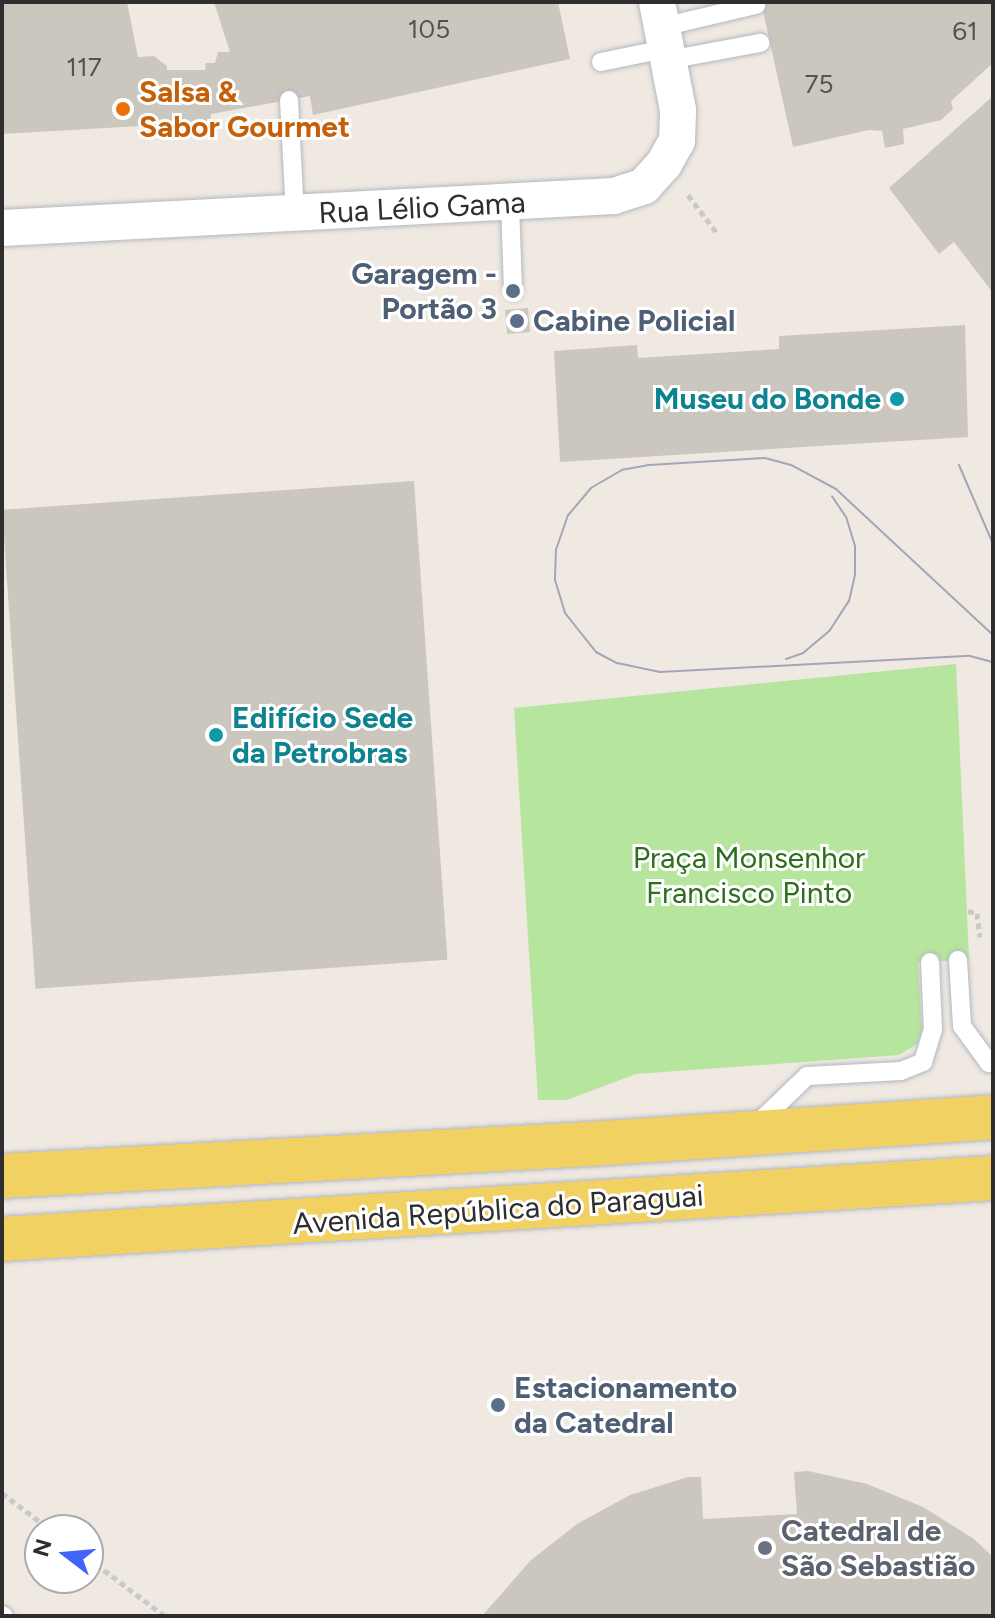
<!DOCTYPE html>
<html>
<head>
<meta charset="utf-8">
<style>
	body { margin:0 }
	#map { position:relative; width:995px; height:1618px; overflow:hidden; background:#efe9e1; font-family:Figtree,sans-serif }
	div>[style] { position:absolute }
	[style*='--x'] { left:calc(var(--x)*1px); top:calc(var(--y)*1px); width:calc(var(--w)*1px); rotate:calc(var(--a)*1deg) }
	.green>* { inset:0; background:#b6e59e }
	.building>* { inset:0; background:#cbc7bf; transform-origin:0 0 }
	.path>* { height:5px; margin-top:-2.5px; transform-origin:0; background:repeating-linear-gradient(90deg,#c9c9c9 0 6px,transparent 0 10px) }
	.roads { filter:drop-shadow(0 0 2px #b4b7c1) drop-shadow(0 0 2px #b4b7c1) }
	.lane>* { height:18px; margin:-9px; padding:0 9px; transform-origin:9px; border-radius:9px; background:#fff }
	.street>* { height:36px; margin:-18px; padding:0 18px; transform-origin:18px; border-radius:18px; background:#fff }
	.primary>* { height:44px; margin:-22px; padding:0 22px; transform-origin:22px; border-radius:22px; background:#f2d163 }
	.tram>* { height:2px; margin:-1px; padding:0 1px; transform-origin:1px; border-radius:1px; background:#a3a6b8 }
	.dots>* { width:22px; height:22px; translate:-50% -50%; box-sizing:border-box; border:4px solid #fff; border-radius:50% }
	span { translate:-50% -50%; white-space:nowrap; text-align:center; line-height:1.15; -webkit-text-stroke:6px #fff; paint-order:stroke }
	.number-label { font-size:26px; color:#555452 }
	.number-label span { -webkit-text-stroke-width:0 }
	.food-label { font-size:30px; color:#c56008; font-weight:700 }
	.left { translate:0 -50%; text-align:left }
	.street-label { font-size:30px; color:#2e2e2e }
	.service-label { font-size:30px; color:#4e5e75; font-weight:700 }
	.right { translate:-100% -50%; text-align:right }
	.culture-label { font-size:30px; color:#0d838f; font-weight:700 }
	.park-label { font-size:30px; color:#2c6e1b }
	.worship-label { font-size:30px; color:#5b616d; font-weight:700 }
	.frame { position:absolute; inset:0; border:4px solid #2e2e2e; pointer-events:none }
	.north { position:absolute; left:24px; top:1514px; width:80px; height:80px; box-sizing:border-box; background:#fff; border:2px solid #ababab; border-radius:50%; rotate:286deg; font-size:22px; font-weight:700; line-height:32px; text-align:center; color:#2e2e2e }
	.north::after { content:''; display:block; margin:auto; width:28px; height:36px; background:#4264fb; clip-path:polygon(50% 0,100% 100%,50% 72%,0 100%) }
</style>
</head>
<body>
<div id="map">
	<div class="green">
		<div style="clip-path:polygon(956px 664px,969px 959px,918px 963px,922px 1031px,917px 1044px,899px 1055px,636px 1074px,567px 1100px,538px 1100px,514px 708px)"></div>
	</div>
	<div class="building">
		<div style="clip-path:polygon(2px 2px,127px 2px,138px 57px,154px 56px,167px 66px,167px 70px,205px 70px,206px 63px,215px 63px,218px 52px,230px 52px,214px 2px,558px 2px,570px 59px,313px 115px,310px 96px,211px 114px,210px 122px,2px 134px)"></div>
		<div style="clip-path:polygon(761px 2px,993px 2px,993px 63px,951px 101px,953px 109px,941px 120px,903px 129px,904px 144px,885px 148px,882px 131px,869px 130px,793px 147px)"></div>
		<div style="clip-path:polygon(993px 96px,993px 293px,954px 242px,939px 254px,889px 188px)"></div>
		<div style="left:528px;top:308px;width:24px;height:23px;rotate:85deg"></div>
		<div style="clip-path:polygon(965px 325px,968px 437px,560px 462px,554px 351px,637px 345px,638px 358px,779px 349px,779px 336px)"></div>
		<div style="left:414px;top:481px;width:480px;height:413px;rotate:86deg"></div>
		<div style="clip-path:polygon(808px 1471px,867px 1484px,923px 1507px,974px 1539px,993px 1557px,993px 1616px,482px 1616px,530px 1561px,577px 1524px,630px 1495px,688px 1477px,701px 1477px,703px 1519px,797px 1514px,794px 1472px)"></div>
	</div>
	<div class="path">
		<div style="--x:688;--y:195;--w:48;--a:52.7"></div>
		<div style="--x:968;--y:911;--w:9;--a:13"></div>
		<div style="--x:977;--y:913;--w:24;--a:83"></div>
		<div style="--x:2;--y:1493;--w:61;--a:37.1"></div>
		<div style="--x:88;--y:1558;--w:96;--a:37"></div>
	</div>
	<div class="roads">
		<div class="lane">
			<div style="--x:662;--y:27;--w:97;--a:-13.2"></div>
			<div style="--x:668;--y:60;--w:94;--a:-10.5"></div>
			<div style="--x:601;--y:62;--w:65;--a:-11.5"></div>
			<div style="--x:289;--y:100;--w:115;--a:87"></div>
			<div style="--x:510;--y:204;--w:87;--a:88"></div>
			<div style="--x:958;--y:960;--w:66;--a:86.5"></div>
			<div style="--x:962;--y:1026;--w:46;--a:53.9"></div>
			<div style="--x:989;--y:1063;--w:4;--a:0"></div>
			<div style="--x:754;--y:1127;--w:74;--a:-43.9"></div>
			<div style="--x:807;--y:1076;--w:94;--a:-3"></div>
			<div style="--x:901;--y:1071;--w:24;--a:-22"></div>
			<div style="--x:923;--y:1062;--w:34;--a:-73"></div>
			<div style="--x:933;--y:1030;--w:68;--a:-92.5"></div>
			<div style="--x:2;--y:1615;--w:2;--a:27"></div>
		</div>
		<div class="street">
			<div style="--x:2;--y:228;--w:613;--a:-2.99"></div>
			<div style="--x:614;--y:196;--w:32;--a:-18"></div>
			<div style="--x:644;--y:186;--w:30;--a:-48"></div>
			<div style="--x:664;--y:164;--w:26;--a:-61"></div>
			<div style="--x:677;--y:141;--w:31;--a:-88"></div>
			<div style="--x:678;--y:110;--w:110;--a:-101"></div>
		</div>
		<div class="primary">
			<div style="--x:2;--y:1176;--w:589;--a:-3.12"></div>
			<div style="--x:590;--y:1144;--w:404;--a:-3.8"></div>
			<div style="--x:2;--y:1239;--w:993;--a:-3.52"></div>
		</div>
	</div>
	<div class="tram">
		<div style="--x:959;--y:465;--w:86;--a:66.7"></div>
		<div style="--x:993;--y:635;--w:214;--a:-137.1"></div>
		<div style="--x:836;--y:489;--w:51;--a:-151.9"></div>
		<div style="--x:791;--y:465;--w:27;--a:-165"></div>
		<div style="--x:765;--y:458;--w:116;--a:176.5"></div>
		<div style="--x:649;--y:465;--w:27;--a:170"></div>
		<div style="--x:622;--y:470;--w:36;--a:150"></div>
		<div style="--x:591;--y:488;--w:35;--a:130"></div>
		<div style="--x:568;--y:515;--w:36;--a:109"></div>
		<div style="--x:556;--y:549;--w:31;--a:92"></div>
		<div style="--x:555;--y:580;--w:34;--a:73"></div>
		<div style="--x:565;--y:613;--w:50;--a:51.5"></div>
		<div style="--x:596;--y:652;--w:24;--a:28"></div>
		<div style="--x:617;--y:663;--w:44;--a:11.8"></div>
		<div style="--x:660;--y:672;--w:310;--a:-3"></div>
		<div style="--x:970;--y:656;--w:24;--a:15"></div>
		<div style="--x:786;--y:659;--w:18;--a:-19"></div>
		<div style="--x:803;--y:653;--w:35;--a:-40"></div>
		<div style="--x:830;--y:630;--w:35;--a:-57"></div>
		<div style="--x:849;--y:601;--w:28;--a:-77"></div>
		<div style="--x:855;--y:574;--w:28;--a:-90"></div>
		<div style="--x:855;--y:546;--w:30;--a:-107"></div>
		<div style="--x:846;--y:517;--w:25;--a:-124"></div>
	</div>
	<div class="dots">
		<div style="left:123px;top:109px;background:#e8710a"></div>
		<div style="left:513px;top:291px;background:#5c6f8a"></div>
		<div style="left:517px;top:321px;background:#5c6f8a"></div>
		<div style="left:897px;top:399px;background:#0f9aa8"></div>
		<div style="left:216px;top:735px;background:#0f9aa8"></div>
		<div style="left:498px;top:1405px;background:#5c6f8a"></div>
		<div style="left:765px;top:1548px;background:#6b7280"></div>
	</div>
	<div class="number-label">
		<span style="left:429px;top:30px">105</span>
		<span style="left:965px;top:32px">61</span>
		<span style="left:84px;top:68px">117</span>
		<span style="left:819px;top:85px">75</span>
	</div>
	<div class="food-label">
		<span class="left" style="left:139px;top:109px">Salsa &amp;<br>Sabor Gourmet</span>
	</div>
	<div class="street-label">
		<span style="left:422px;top:208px;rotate:-3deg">Rua Lélio Gama</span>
		<span style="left:498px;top:1210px;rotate:-4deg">Avenida República do Paraguai</span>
	</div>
	<div class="service-label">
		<span class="right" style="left:497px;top:291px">Garagem -<br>Portão 3</span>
		<span class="left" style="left:533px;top:321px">Cabine Policial</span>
		<span class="left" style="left:514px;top:1405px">Estacionamento<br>da Catedral</span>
	</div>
	<div class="culture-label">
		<span class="right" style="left:881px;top:399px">Museu do Bonde</span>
		<span class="left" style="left:232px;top:735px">Edifício Sede<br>da Petrobras</span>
	</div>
	<div class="park-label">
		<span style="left:749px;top:875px">Praça Monsenhor<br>Francisco Pinto</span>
	</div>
	<div class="worship-label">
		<span class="left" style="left:781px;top:1548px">Catedral de<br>São Sebastião</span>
	</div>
	<div class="frame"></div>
	<div class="north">N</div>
</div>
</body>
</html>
